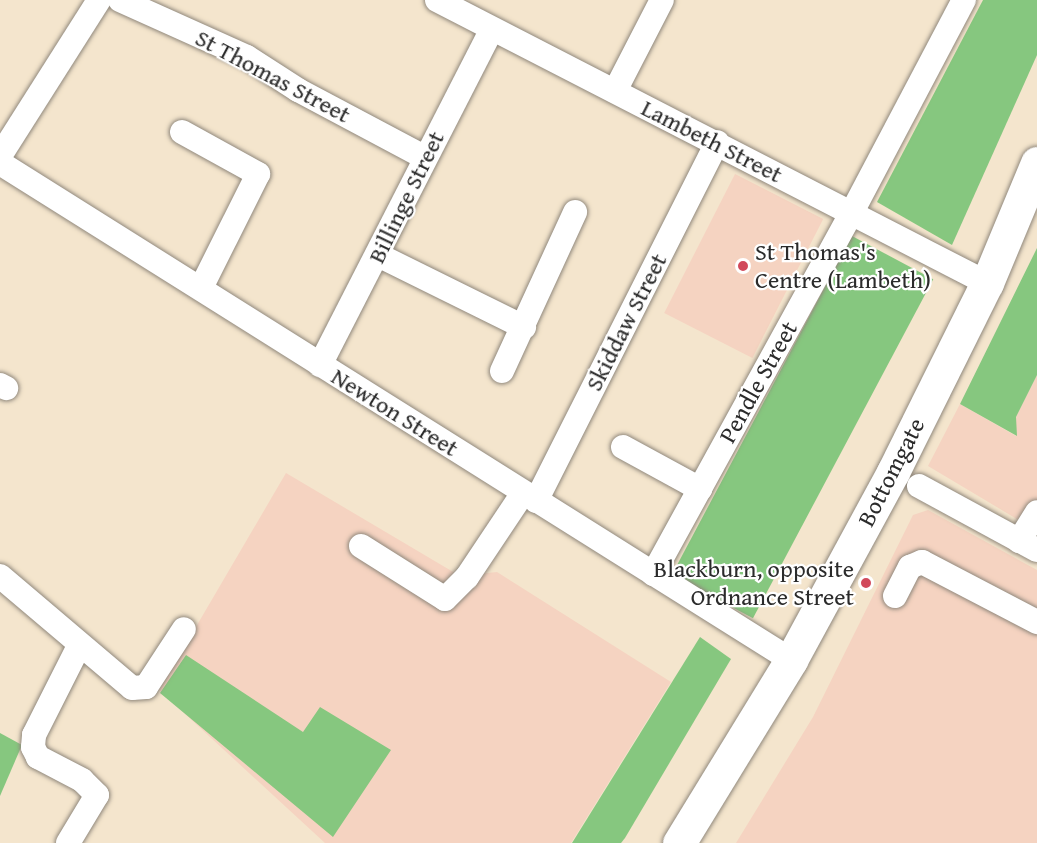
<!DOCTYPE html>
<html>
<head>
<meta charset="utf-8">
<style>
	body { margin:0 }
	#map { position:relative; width:1037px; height:843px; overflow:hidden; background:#f4e5cd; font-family:"Gentium Book Plus",serif }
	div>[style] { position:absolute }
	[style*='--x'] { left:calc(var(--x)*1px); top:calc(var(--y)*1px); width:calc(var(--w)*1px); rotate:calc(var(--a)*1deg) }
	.built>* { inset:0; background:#f5d3c1; transform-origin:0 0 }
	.green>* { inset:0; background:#86c77f; transform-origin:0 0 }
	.roads { filter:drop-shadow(0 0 2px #90887c) drop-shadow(0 0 2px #90887c) }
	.minor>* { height:24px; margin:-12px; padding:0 12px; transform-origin:12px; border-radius:12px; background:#fff }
	.highway>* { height:33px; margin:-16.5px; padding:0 16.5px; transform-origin:16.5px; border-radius:16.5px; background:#fff }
	.dots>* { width:16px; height:16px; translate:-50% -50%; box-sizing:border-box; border:3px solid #fff; border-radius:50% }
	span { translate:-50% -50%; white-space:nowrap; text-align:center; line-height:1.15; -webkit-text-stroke:4.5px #fff; paint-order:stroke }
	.street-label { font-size:24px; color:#2b2b2b }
	.poi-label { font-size:24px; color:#2b2b2b }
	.left { translate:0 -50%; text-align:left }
	.right { translate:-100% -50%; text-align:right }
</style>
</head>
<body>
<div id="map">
	<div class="built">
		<div style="left:735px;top:174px;width:99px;height:156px;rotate:27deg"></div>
		<div style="clip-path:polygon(1037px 375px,1037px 531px,928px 466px,960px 404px,1016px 436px,1016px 417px)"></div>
		<div style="clip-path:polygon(286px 473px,460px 576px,497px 572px,671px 682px,571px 843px,325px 843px,159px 690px)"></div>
		<div style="clip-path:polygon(928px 510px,1037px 570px,1037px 843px,736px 843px,813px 717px,913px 515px)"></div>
	</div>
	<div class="green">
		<div style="clip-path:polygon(983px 0,1037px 0,1037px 55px,952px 245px,877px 202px)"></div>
		<div style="left:852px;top:236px;width:92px;height:384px;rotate:28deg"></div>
		<div style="clip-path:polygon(1037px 248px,1037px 375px,1016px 417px,1017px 436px,960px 404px)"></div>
		<div style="clip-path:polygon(700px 637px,731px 659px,625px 838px,621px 843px,572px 843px)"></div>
		<div style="clip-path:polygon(186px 655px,303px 732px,320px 707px,391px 750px,333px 837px,160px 693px)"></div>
		<div style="clip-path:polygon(0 733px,22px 745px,0 796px)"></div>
	</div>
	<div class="roads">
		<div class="minor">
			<div style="--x:120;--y:0;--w:139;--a:24.2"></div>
			<div style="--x:247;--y:57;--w:61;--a:32.9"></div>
			<div style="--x:298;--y:90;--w:143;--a:28"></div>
			<div style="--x:437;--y:0;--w:619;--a:27.23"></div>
			<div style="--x:615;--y:91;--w:102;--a:-62.7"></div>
			<div style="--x:182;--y:132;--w:87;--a:28.9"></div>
			<div style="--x:258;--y:174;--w:127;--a:116.6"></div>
			<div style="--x:0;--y:156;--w:185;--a:-57.6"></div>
			<div style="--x:0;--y:163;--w:934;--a:32.14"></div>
			<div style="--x:378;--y:255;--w:163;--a:26.3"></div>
			<div style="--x:320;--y:365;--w:377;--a:-62.9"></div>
			<div style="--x:502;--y:371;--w:175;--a:-65.3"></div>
			<div style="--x:0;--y:385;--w:7;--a:27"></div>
			<div style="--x:623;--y:447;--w:88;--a:28.6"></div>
			<div style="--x:919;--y:486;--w:134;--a:28.5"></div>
			<div style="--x:536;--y:501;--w:402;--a:-63.2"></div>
			<div style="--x:1019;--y:541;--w:34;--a:-58"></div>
			<div style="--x:361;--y:546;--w:99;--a:32.2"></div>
			<div style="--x:445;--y:599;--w:31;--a:-45"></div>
			<div style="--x:467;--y:577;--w:101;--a:-56.3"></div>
			<div style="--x:653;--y:574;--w:411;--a:-61.2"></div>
			<div style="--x:851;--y:214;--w:242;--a:-62.2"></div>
			<div style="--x:0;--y:576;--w:173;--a:40.3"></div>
			<div style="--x:132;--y:688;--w:14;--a:-4"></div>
			<div style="--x:146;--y:687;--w:69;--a:-56.8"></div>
			<div style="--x:895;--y:596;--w:33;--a:-63"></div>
			<div style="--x:910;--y:567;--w:13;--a:-23"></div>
			<div style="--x:922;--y:562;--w:130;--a:27.6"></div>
			<div style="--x:68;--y:843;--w:56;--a:-58.9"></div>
			<div style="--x:97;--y:795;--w:21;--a:-135"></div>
			<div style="--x:82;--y:780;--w:50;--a:-152.4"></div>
			<div style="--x:38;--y:757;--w:11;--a:-117"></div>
			<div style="--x:33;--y:747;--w:12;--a:-85"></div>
			<div style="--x:34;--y:735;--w:100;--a:-63.2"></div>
		</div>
		<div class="highway">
			<div style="--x:679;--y:843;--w:215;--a:-58.5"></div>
			<div style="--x:791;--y:660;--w:214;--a:-61.5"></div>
			<div style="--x:893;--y:472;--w:211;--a:-63.6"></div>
			<div style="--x:987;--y:283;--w:130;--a:-67.4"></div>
		</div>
	</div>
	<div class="dots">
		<div style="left:743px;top:266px;background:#d1495b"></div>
		<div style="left:866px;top:583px;background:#d1495b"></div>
	</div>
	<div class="street-label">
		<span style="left:273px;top:76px;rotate:28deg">St Thomas Street</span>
		<span style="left:712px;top:141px;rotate:27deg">Lambeth Street</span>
		<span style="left:406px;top:197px;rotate:-64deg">Billinge Street</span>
		<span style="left:626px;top:322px;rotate:-63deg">Skiddaw Street</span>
		<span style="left:758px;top:382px;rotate:-61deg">Pendle Street</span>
		<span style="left:395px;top:412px;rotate:32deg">Newton Street</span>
		<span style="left:891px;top:472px;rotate:-63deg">Bottomgate</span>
	</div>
	<div class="poi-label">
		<span class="left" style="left:755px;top:266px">St Thomas's<br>Centre (Lambeth)</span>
		<span class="right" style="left:854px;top:583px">Blackburn, opposite<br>Ordnance Street</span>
	</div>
</div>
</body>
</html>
